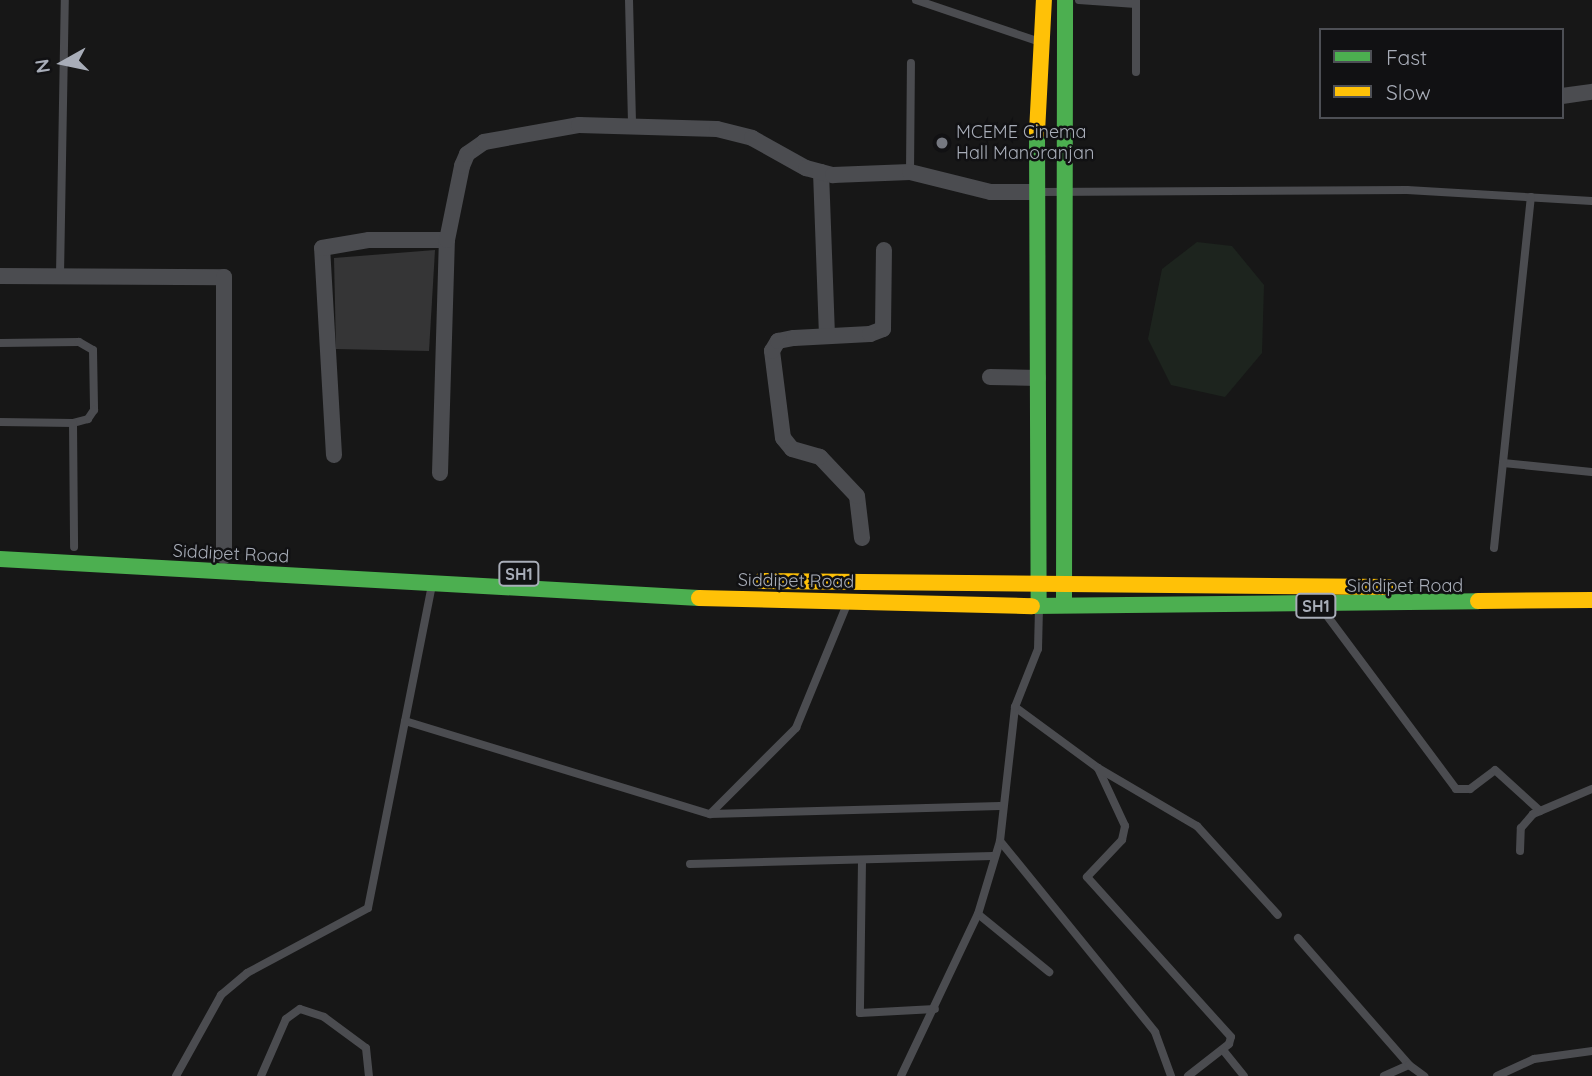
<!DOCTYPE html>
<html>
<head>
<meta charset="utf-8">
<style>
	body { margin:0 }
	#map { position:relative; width:1592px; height:1076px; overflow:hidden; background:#171717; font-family:Quicksand,sans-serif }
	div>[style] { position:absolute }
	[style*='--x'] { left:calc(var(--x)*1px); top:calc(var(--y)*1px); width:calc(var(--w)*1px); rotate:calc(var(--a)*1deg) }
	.green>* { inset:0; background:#1d241e }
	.building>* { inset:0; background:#353536 }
	.lane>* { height:8px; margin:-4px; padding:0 4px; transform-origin:4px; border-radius:4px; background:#4b4c50 }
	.street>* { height:16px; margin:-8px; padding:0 8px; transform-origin:8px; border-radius:8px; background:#4b4c50 }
	.fast>* { height:16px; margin:-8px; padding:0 8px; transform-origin:8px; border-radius:8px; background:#4caf50 }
	.slow>* { height:16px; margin:-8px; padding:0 8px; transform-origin:8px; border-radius:8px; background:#ffc107 }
	.dots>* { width:19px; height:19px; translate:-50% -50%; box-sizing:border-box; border:4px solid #111113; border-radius:50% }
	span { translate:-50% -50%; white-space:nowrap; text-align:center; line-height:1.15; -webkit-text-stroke:5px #111113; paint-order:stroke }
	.shield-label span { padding:2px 5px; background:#111113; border:2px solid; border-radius:5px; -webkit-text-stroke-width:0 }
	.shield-label { font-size:16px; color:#a8adb8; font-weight:700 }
	.poi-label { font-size:18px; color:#a8adb8 }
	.left { translate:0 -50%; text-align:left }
	.street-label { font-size:18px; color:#a8adb8 }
	.legend { position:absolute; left:1319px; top:28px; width:245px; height:91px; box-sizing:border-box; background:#111113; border:2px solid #4d4f55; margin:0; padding:9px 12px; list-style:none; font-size:21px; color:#a8adb8 }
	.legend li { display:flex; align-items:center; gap:14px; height:35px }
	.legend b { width:35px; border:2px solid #4d4f55 }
	.north { position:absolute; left:28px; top:28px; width:70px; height:70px; -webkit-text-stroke:5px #111113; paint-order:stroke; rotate:261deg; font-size:19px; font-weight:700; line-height:28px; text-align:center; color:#a8adb8 }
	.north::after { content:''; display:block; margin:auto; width:24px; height:32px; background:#a8adb8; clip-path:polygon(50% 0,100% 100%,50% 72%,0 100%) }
</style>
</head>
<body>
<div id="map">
	<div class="green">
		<div style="clip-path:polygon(1197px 242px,1232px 246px,1264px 285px,1262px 353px,1225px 397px,1171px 385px,1148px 339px,1162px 269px)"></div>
	</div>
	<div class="building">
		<div style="clip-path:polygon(435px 250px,429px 351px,336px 349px,334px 258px)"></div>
	</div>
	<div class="lane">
		<div style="--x:629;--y:0;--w:123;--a:88.6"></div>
		<div style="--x:916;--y:0;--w:131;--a:18.7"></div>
		<div style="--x:1079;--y:0;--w:57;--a:4"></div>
		<div style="--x:1136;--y:72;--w:72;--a:-90"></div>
		<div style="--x:910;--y:172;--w:109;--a:-89.5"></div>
		<div style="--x:1039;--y:192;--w:368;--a:-0.3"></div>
		<div style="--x:1407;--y:190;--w:185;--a:3.4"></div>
		<div style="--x:60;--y:275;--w:275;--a:-89"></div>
		<div style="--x:0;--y:343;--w:79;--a:-0.7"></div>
		<div style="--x:79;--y:342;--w:16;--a:30"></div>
		<div style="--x:93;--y:350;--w:60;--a:89"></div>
		<div style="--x:94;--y:410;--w:11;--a:124"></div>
		<div style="--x:88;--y:419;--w:16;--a:165"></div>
		<div style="--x:73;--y:423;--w:124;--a:89.5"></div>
		<div style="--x:0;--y:422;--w:73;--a:0.8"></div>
		<div style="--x:1503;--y:463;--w:89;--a:5.8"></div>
		<div style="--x:1494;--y:548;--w:353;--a:-84"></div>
		<div style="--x:1322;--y:609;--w:224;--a:53.3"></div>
		<div style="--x:1456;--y:789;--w:14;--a:0"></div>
		<div style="--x:1470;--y:789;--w:31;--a:-37"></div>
		<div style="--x:1495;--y:770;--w:61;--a:42.3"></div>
		<div style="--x:1015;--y:707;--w:103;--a:36.3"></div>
		<div style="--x:1098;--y:768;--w:64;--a:65"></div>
		<div style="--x:1125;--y:826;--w:14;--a:102"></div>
		<div style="--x:1122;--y:840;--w:51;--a:133.4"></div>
		<div style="--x:1087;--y:877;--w:215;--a:48"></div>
		<div style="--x:1231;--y:1037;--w:7;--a:106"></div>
		<div style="--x:1229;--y:1044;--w:52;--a:142"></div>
		<div style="--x:405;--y:721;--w:319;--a:17"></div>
		<div style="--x:710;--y:814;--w:122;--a:-45"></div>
		<div style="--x:796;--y:728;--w:134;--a:-67.6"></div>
		<div style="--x:1098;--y:768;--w:115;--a:30.4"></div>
		<div style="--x:1197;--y:826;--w:120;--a:47.7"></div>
		<div style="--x:710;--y:814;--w:290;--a:-1.6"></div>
		<div style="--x:1000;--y:841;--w:246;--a:50.9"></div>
		<div style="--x:1155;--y:1032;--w:47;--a:70"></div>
		<div style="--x:1520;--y:851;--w:23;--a:-88"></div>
		<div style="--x:1521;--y:828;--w:18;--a:-49"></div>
		<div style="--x:1533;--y:814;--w:64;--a:-23"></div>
		<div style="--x:862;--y:861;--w:152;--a:90.8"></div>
		<div style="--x:860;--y:1013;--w:75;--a:-3.1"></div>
		<div style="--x:690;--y:864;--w:303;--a:-1.5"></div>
		<div style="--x:978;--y:914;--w:92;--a:39.2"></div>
		<div style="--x:1298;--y:938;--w:169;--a:48.8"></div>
		<div style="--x:1223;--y:1050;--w:33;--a:51"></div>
		<div style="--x:176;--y:1076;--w:93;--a:-60.9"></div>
		<div style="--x:221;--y:995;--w:34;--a:-40"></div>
		<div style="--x:247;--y:973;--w:137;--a:-28.2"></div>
		<div style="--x:368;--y:908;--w:325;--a:-78.8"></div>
		<div style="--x:261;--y:1076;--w:62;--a:-66.3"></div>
		<div style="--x:286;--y:1019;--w:17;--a:-36"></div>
		<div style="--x:300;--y:1009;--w:25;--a:18"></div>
		<div style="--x:324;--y:1017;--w:52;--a:36.4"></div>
		<div style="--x:366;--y:1048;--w:28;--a:84"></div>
		<div style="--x:901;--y:1076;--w:179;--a:-64.6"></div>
		<div style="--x:978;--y:914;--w:76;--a:-73.2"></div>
		<div style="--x:1000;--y:841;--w:135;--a:-83.6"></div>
		<div style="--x:1015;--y:707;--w:62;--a:-68.4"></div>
		<div style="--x:1038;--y:649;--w:41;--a:-88.6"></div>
		<div style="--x:1384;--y:1076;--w:27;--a:-24"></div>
		<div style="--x:1409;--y:1065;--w:19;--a:36"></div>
		<div style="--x:1497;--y:1076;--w:41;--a:-24.7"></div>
		<div style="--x:1534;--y:1059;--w:59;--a:-7.9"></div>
	</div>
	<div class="street">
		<div style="--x:1562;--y:96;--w:30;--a:-8"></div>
		<div style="--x:821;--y:172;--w:164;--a:87.9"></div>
		<div style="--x:0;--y:276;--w:224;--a:0.3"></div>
		<div style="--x:224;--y:277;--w:279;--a:90"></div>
		<div style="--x:990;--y:377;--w:48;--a:1.2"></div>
		<div style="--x:334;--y:455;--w:207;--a:-93.3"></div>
		<div style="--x:322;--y:248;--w:48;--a:-9.7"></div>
		<div style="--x:369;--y:240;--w:78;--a:0"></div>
		<div style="--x:440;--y:473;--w:233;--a:-88.3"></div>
		<div style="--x:447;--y:240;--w:76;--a:-78.5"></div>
		<div style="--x:462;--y:166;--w:13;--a:-67"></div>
		<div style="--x:467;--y:154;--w:21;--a:-35"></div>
		<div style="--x:484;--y:142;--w:97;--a:-10.1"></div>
		<div style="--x:579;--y:125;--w:138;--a:1.7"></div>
		<div style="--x:717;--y:129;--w:36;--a:14"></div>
		<div style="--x:752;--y:138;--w:62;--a:29.1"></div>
		<div style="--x:806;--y:168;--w:28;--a:15"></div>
		<div style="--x:833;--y:175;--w:77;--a:-2.2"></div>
		<div style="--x:910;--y:172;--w:83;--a:13.9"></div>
		<div style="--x:991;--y:192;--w:45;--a:0"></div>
		<div style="--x:862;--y:538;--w:42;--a:-96.8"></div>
		<div style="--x:857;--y:496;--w:54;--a:-133.5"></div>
		<div style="--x:820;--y:457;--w:29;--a:-164"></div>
		<div style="--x:792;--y:449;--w:14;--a:-129"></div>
		<div style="--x:783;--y:438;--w:88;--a:-97.2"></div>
		<div style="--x:772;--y:351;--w:12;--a:-59"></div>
		<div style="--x:778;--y:341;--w:16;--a:-11"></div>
		<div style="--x:794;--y:338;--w:76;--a:-3"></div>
		<div style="--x:870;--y:334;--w:14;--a:-21"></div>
		<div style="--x:883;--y:329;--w:79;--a:-89.3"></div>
	</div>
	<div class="fast">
		<div style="--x:1037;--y:132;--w:470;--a:89.8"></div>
		<div style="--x:0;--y:559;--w:700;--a:3.19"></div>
		<div style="--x:1064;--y:602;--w:602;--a:-89.9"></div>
		<div style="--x:1032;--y:606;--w:446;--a:-0.6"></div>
	</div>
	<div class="slow">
		<div style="--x:1037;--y:132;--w:132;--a:-87"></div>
		<div style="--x:761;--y:581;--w:627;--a:0.55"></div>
		<div style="--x:699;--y:598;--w:333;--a:1.4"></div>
		<div style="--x:1478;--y:601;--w:114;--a:-0.5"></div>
	</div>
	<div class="dots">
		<div style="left:942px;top:143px;background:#757880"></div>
	</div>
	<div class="shield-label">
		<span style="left:519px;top:574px">SH1</span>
		<span style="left:1316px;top:606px">SH1</span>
	</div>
	<div class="poi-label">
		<span class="left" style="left:956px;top:143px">MCEME Cinema<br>Hall Manoranjan</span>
	</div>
	<div class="street-label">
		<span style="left:231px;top:554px;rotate:3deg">Siddipet Road</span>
		<span style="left:796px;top:581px;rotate:1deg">Siddipet Road</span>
		<span style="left:1405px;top:586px">Siddipet Road</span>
	</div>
	<ul class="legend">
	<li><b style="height:9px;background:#4caf50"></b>Fast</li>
	<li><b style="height:9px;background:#ffc107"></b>Slow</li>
	</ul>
	<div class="north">N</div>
</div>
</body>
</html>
